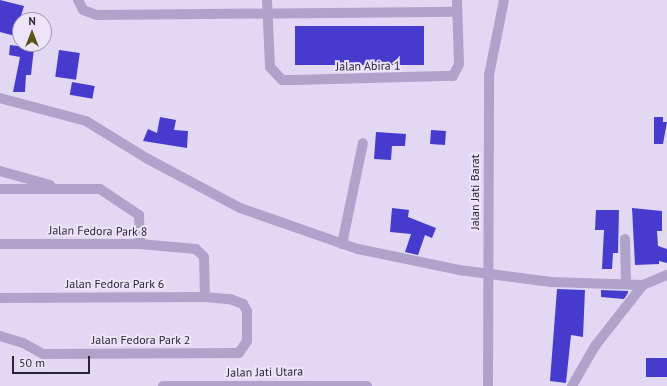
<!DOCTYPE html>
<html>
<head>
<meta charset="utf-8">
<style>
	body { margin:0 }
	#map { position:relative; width:667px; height:386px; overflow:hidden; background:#e2d8f3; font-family:"PT Sans",sans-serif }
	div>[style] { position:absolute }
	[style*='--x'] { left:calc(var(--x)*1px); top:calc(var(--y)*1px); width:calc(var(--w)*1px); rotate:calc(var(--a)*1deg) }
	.building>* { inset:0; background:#473bce; transform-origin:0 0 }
	.minor>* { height:10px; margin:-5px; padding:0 5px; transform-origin:5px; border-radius:5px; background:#afa3cb }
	span { translate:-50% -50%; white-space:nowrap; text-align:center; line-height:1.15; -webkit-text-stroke:4px #ede4fa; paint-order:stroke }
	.street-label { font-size:12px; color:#282636 }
	.north { position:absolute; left:12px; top:12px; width:40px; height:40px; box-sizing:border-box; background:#ede4fa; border:1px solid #9e98ac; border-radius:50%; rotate:0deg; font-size:11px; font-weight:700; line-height:16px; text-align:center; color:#282636 }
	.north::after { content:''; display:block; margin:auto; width:14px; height:18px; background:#5a5419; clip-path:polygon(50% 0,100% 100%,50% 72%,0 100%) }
	.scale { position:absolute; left:12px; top:356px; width:78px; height:18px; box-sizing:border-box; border:2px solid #282636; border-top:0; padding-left:5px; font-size:12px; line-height:14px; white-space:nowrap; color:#282636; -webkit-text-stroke:3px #ede4fa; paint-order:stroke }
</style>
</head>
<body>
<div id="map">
	<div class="building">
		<div style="clip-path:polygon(0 0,24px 6px,15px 36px,0 32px)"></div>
		<div style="left:424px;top:26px;width:39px;height:129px;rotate:90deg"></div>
		<div style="clip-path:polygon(10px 45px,34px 48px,31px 75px,26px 75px,25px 92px,13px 92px,20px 57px,9px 55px)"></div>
		<div style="left:59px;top:50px;width:21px;height:27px;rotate:8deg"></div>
		<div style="left:72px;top:82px;width:23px;height:13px;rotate:10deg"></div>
		<div style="clip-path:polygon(160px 117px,176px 120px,174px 130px,188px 131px,187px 148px,143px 141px,148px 129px,157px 133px)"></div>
		<div style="clip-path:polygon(654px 117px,663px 117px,663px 122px,667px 122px,663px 144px,654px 144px)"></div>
		<div style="left:431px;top:130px;width:15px;height:14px;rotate:4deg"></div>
		<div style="clip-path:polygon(376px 132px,406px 134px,405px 146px,392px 146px,391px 160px,374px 159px)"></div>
		<div style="clip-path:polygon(392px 208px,409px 210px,408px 217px,436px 228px,432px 238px,425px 235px,418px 255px,405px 252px,411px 234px,390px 232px)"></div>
		<div style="clip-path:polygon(632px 208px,662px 211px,662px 231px,657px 231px,658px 246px,667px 249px,667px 263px,659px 261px,659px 264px,635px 265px)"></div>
		<div style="clip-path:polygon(596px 210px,619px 210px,618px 253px,613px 253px,612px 269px,602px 269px,604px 230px,595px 230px)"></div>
		<div style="clip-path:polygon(557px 289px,585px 290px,583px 337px,571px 335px,566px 383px,550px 381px)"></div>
		<div style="clip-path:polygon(601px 290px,628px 291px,628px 293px,624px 299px,601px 297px)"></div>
		<div style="left:646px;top:358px;width:21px;height:19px"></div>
	</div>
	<div class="minor">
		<div style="--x:78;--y:0;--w:11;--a:63"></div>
		<div style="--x:83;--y:10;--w:15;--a:20"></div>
		<div style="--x:97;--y:15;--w:360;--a:-0.5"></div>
		<div style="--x:267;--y:0;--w:67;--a:87.4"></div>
		<div style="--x:270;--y:67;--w:18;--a:47"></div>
		<div style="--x:282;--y:80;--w:13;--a:0"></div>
		<div style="--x:295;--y:80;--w:158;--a:-1.5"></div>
		<div style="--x:453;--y:76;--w:13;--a:-63"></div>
		<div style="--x:459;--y:64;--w:64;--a:-91.8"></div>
		<div style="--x:0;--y:98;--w:89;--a:15"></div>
		<div style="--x:86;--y:121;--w:73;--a:31.5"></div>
		<div style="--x:148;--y:159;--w:104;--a:28"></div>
		<div style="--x:240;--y:208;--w:125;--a:19.2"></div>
		<div style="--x:358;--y:249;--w:103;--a:11.7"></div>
		<div style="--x:459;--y:270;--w:93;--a:7.4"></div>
		<div style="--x:551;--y:282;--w:92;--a:1.9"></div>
		<div style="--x:643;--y:285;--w:26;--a:-23"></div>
		<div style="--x:0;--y:171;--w:52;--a:15.6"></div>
		<div style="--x:0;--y:189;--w:100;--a:0"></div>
		<div style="--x:100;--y:189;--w:47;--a:33.7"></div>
		<div style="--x:139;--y:215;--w:29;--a:88"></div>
		<div style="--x:625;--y:239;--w:45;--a:88.7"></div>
		<div style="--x:0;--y:244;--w:140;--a:0"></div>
		<div style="--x:140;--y:244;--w:56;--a:5.1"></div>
		<div style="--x:196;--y:249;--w:11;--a:45"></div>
		<div style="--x:204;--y:257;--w:40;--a:88.6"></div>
		<div style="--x:342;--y:244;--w:103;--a:-78.3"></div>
		<div style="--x:0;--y:298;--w:205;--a:-0.3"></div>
		<div style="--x:205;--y:297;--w:25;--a:5"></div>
		<div style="--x:230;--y:299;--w:14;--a:21"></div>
		<div style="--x:243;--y:304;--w:8;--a:60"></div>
		<div style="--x:247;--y:311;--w:30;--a:90"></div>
		<div style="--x:247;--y:341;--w:14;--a:124"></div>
		<div style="--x:239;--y:353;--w:196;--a:179.7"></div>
		<div style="--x:43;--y:354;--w:23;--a:-151"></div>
		<div style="--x:23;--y:343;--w:24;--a:-163"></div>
		<div style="--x:163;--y:386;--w:204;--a:0"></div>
		<div style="--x:488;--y:386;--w:311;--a:-89.8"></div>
		<div style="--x:489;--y:75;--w:76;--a:-78.7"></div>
		<div style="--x:572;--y:386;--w:46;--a:-60.1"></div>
		<div style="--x:595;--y:346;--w:78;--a:-51.8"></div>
	</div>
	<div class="street-label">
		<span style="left:368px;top:66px;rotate:-1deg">Jalan Abira 1</span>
		<span style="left:475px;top:192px;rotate:-90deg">Jalan Jati Barat</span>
		<span style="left:98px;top:231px;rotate:1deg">Jalan Fedora Park 8</span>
		<span style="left:115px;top:284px">Jalan Fedora Park 6</span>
		<span style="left:141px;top:340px">Jalan Fedora Park 2</span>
		<span style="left:265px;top:372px;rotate:-1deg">Jalan Jati Utara</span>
	</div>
	<div class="north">N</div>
	<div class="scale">50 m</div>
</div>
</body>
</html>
